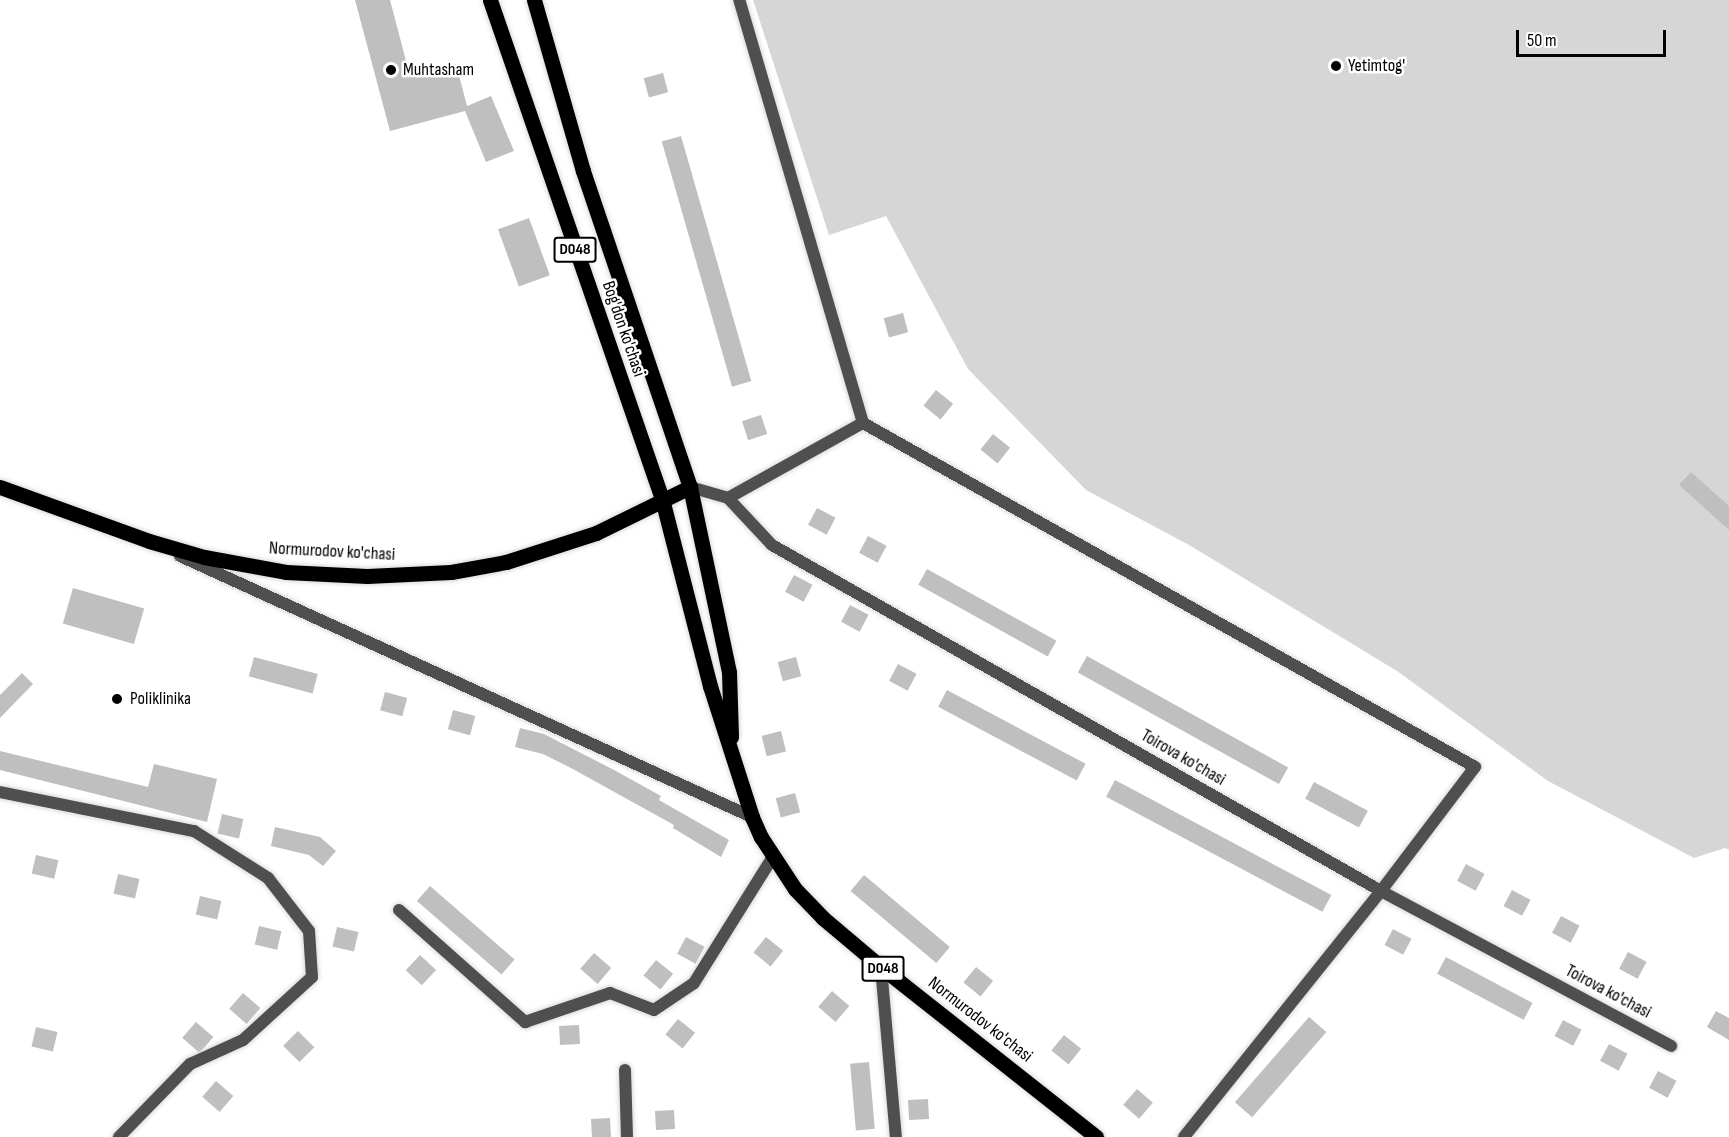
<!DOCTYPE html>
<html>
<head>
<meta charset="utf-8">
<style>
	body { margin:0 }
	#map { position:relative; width:1729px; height:1137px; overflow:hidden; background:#fff; font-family:"Sofia Sans Condensed",sans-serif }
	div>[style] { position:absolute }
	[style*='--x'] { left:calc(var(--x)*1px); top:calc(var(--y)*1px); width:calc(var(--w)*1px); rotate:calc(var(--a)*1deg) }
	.green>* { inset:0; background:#d6d6d6 }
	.building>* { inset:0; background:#bfbfbf; transform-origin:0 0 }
	.roads { filter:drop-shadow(0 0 2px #dbdbdb) drop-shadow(0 0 2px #dbdbdb) }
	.street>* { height:12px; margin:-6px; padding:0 6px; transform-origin:6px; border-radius:6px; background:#4f4f4f }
	.primary>* { height:15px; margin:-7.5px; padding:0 7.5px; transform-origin:7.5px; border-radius:7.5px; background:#000 }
	.dots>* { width:16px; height:16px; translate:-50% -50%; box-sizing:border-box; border:3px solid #fff; border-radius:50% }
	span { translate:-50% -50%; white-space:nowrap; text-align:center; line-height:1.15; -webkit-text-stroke:5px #fff; paint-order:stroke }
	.shield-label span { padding:2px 4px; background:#fff; border:2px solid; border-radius:4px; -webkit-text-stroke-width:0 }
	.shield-label { font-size:16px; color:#000; font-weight:700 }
	.poi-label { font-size:18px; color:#000 }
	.left { translate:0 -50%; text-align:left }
	.street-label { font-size:18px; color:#000 }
	.scale { position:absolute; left:1516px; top:30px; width:150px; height:27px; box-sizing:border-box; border:3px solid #000; border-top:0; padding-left:8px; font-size:18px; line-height:21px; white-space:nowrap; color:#000; -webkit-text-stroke:4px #fff; paint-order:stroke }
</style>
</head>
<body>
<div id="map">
	<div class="green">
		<div style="clip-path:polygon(753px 0,1729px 0,1729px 850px,1725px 848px,1694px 858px,1548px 781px,1397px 671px,1189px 545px,1086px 490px,968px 369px,886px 216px,829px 235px)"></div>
	</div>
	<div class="building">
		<div style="clip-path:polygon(355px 0,390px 0,410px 76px,456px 64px,467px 106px,491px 96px,514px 151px,486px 162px,465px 111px,390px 131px)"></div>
		<div style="left:663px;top:73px;width:20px;height:20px;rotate:75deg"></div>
		<div style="left:681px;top:136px;width:255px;height:20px;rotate:74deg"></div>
		<div style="left:529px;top:218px;width:61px;height:33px;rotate:70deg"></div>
		<div style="left:903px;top:313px;width:20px;height:20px;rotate:75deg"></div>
		<div style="left:936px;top:390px;width:22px;height:20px;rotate:39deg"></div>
		<div style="left:761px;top:415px;width:20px;height:20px;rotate:72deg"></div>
		<div style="left:993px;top:434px;width:22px;height:20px;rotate:39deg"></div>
		<div style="clip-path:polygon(1691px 472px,1729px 506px,1729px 530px,1679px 485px)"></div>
		<div style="left:817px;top:508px;width:21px;height:19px;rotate:28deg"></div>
		<div style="left:868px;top:536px;width:21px;height:19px;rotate:28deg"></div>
		<div style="left:927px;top:569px;width:148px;height:18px;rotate:29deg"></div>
		<div style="left:794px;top:575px;width:21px;height:19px;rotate:28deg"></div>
		<div style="left:73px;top:588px;width:74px;height:37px;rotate:16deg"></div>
		<div style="left:850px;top:605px;width:21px;height:19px;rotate:28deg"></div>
		<div style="left:1087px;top:656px;width:230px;height:19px;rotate:29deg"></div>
		<div style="left:254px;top:657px;width:66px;height:20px;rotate:15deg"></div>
		<div style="left:796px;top:657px;width:20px;height:19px;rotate:75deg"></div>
		<div style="left:898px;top:664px;width:21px;height:19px;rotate:28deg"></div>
		<div style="clip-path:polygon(22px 673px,33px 684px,0 718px,0 695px)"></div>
		<div style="left:947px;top:690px;width:157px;height:19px;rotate:28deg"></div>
		<div style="left:385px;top:692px;width:23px;height:19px;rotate:15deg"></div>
		<div style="left:453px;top:710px;width:23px;height:20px;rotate:15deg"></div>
		<div style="clip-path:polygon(520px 728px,544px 734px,616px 771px,661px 796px,659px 800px,729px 840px,721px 857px,673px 828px,674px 825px,571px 768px,543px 754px,515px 747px)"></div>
		<div style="left:781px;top:731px;width:21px;height:20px;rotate:76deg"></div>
		<div style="clip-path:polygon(0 751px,148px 787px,154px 764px,217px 779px,207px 822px,0 770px)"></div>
		<div style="left:1115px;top:780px;width:245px;height:19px;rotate:28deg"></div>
		<div style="left:1314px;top:782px;width:61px;height:19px;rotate:28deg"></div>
		<div style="left:795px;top:793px;width:20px;height:20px;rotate:75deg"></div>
		<div style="left:222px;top:814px;width:22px;height:20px;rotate:13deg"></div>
		<div style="clip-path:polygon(275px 827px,320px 837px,336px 851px,323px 866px,309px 855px,271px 846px)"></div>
		<div style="left:36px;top:855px;width:23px;height:19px;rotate:13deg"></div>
		<div style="left:1466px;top:864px;width:21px;height:19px;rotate:28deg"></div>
		<div style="left:118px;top:874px;width:22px;height:20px;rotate:13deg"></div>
		<div style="left:864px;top:875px;width:112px;height:21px;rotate:40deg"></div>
		<div style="left:430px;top:886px;width:112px;height:20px;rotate:41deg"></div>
		<div style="left:1512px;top:890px;width:21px;height:18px;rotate:28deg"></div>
		<div style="left:200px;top:896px;width:22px;height:19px;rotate:13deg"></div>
		<div style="left:1561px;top:916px;width:21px;height:19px;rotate:28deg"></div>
		<div style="left:259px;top:926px;width:23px;height:19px;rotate:13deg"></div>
		<div style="left:337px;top:927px;width:22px;height:20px;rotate:13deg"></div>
		<div style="left:1393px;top:929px;width:21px;height:18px;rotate:28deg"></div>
		<div style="left:686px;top:937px;width:21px;height:19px;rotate:28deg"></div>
		<div style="left:766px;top:937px;width:22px;height:20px;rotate:39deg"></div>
		<div style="left:1628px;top:952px;width:21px;height:19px;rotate:28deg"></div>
		<div style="left:594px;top:953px;width:23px;height:21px;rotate:41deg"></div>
		<div style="left:420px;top:955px;width:22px;height:21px;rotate:43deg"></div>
		<div style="left:1446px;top:957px;width:98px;height:19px;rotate:28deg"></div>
		<div style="left:656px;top:960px;width:22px;height:20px;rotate:39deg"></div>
		<div style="left:976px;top:967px;width:22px;height:20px;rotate:39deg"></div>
		<div style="left:832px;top:991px;width:23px;height:21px;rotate:41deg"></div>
		<div style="left:243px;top:993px;width:23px;height:21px;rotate:41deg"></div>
		<div style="clip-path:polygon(1716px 1011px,1729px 1018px,1729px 1040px,1707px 1027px)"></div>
		<div style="left:1309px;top:1017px;width:23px;height:113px;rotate:41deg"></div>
		<div style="left:678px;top:1019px;width:22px;height:20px;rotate:39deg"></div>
		<div style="left:1563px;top:1020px;width:21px;height:18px;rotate:28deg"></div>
		<div style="left:196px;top:1022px;width:23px;height:21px;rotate:41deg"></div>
		<div style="left:579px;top:1025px;width:19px;height:20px;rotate:87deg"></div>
		<div style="left:36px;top:1027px;width:22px;height:20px;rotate:13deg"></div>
		<div style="left:298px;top:1031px;width:23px;height:21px;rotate:45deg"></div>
		<div style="left:1064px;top:1035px;width:22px;height:20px;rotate:39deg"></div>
		<div style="left:1609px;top:1044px;width:21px;height:19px;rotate:28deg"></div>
		<div style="left:869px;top:1062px;width:67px;height:19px;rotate:85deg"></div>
		<div style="left:1658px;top:1071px;width:21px;height:19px;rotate:28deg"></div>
		<div style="left:216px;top:1081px;width:23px;height:21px;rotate:41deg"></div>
		<div style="left:1137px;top:1089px;width:21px;height:21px;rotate:41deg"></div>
		<div style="left:928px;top:1099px;width:20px;height:20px;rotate:87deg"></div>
		<div style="left:674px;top:1110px;width:19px;height:19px;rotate:87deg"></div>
		<div style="left:610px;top:1118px;width:19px;height:19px;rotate:87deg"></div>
	</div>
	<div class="roads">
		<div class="street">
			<div style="--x:863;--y:423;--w:702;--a:29.34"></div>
			<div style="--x:1475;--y:767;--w:156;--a:127.2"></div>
			<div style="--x:1381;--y:891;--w:315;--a:128.7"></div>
			<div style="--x:690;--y:487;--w:40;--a:16"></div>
			<div style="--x:728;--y:498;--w:64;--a:46.9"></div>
			<div style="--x:772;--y:545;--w:700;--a:29.6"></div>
			<div style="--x:1381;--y:891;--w:329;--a:28.1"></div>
			<div style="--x:728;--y:498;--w:154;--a:-29.1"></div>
			<div style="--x:863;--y:423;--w:441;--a:-106.3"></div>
			<div style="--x:180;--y:556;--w:629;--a:24.53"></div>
			<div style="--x:0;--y:792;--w:198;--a:11.4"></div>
			<div style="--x:194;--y:831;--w:88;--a:32.4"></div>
			<div style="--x:268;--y:878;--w:67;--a:52.3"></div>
			<div style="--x:309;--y:931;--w:46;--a:86.3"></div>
			<div style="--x:312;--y:977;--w:93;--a:137.6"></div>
			<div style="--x:243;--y:1040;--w:58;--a:155.6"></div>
			<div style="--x:190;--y:1064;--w:102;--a:134.2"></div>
			<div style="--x:399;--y:910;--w:169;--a:41.6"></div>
			<div style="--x:525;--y:1022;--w:90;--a:-18.8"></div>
			<div style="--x:610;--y:993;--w:47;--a:21.1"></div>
			<div style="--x:654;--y:1010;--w:48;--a:-34"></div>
			<div style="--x:694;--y:983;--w:147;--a:-58"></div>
			<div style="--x:881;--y:967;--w:171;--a:85"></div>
			<div style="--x:625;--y:1070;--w:67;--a:88.3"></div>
		</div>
		<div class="primary">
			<div style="--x:490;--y:0;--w:528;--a:70.98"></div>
			<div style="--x:662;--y:499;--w:193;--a:75.6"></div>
			<div style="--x:710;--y:686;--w:138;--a:72.2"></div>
			<div style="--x:752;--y:817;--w:22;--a:66"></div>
			<div style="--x:761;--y:837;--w:62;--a:56.8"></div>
			<div style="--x:795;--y:889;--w:40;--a:46"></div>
			<div style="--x:823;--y:918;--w:76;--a:40.2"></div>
			<div style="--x:881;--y:967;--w:274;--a:38.3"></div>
			<div style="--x:534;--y:0;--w:178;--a:74"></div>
			<div style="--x:583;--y:171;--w:334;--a:71.3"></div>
			<div style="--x:690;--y:487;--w:189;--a:78.1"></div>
			<div style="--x:729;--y:672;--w:65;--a:88.2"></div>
			<div style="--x:0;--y:487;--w:158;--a:19.9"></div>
			<div style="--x:149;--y:541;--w:57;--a:16.2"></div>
			<div style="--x:204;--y:557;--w:83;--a:10.4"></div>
			<div style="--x:286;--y:572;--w:81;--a:2.8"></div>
			<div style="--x:367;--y:576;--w:84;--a:-2.7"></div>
			<div style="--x:451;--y:572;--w:56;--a:-10.3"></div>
			<div style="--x:506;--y:562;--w:95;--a:-17.9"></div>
			<div style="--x:596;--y:533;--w:105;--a:-26.1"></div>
		</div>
	</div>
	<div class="dots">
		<div style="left:1336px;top:66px;background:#000"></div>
		<div style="left:391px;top:70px;background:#000"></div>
		<div style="left:117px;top:699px;background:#000"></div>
	</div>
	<div class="shield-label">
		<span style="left:575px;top:250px">D048</span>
		<span style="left:883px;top:969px">D048</span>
	</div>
	<div class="poi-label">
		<span class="left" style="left:1348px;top:66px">Yetimtog'</span>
		<span class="left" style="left:403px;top:70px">Muhtasham</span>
		<span class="left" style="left:130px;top:699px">Poliklinika</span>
	</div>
	<div class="street-label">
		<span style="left:623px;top:329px;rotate:71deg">Bog'don ko'chasi</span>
		<span style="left:332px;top:552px;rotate:3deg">Normurodov ko'chasi</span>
		<span style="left:1183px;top:758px;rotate:30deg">Toirova ko'chasi</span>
		<span style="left:1608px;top:992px;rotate:28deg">Toirova ko'chasi</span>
		<span style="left:980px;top:1020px;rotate:38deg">Normurodov ko'chasi</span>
	</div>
	<div class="scale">50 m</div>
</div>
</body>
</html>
